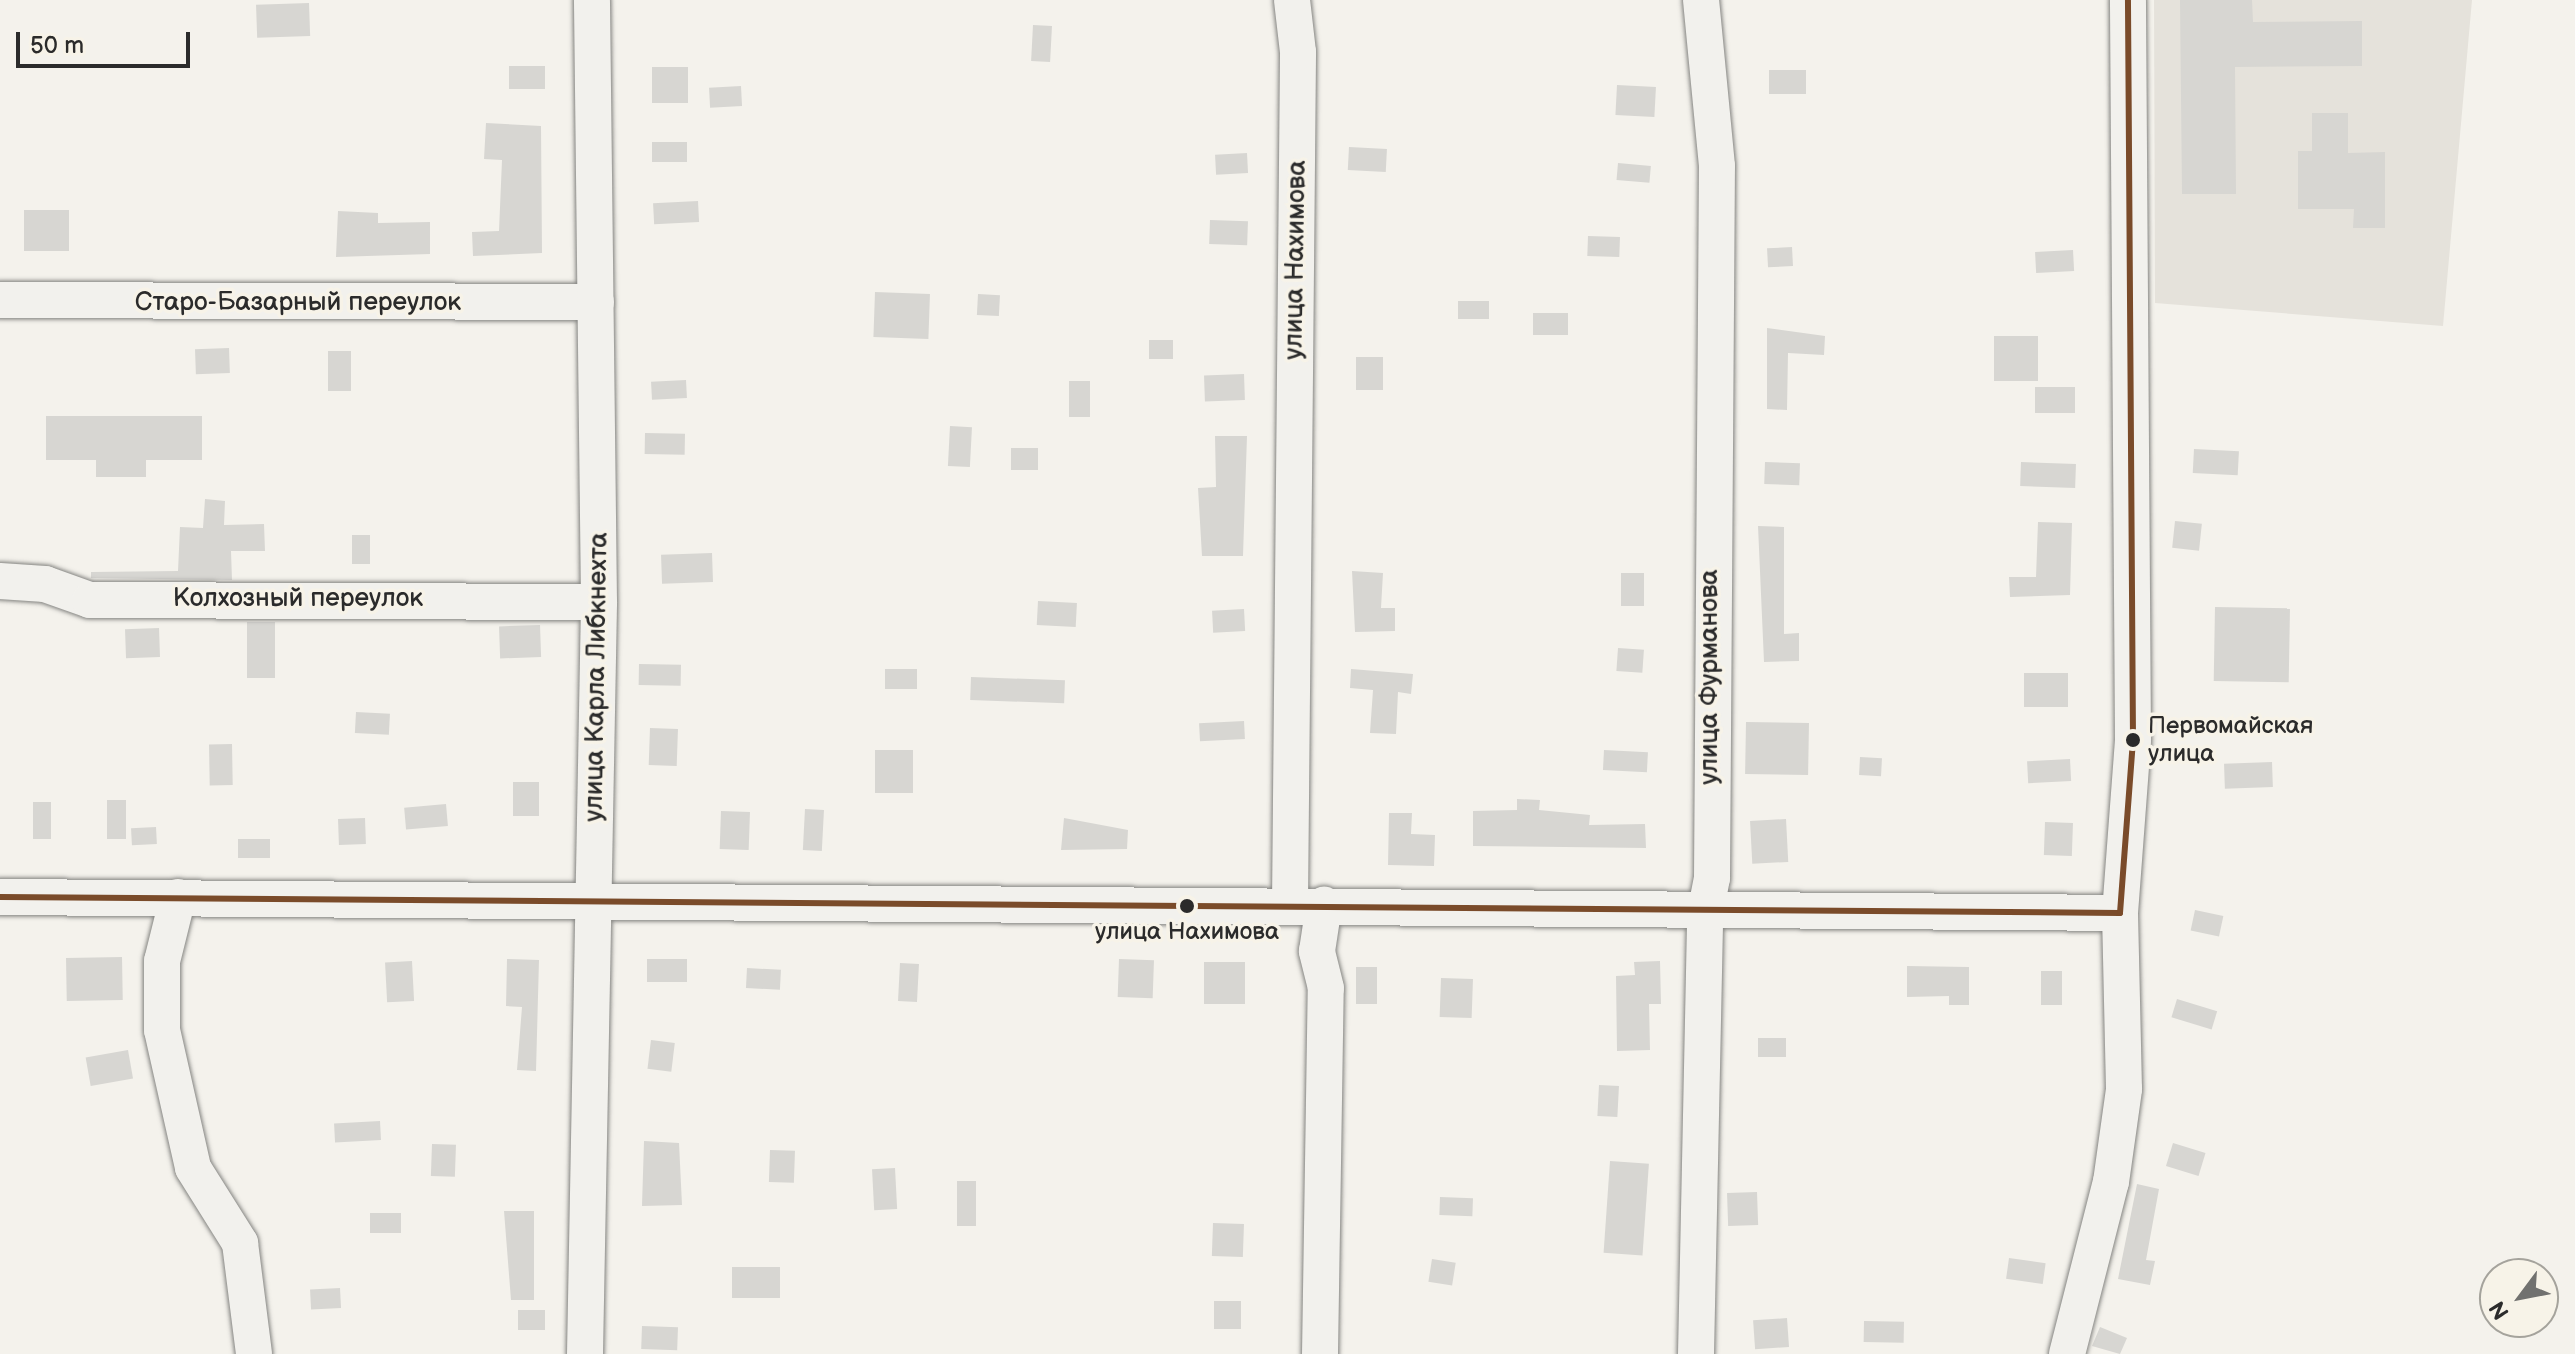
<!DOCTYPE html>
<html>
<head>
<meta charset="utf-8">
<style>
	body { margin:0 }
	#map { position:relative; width:2575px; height:1354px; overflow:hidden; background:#f4f2ec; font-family:"Balsamiq Sans",sans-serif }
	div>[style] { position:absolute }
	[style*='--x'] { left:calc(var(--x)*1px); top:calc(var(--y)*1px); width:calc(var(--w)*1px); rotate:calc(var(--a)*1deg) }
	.built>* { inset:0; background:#e5e2db }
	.building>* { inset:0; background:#d7d6d2; transform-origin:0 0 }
	.roads { filter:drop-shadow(0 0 2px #858582) drop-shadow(0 0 2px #858582) }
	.minor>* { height:36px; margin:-18px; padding:0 18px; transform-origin:18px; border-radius:18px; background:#f2f1ed }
	.bus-1>* { height:6px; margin:-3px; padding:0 3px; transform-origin:3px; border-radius:3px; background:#7a4b2a }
	.dots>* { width:22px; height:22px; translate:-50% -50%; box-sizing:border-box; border:4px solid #f7f3e8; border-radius:50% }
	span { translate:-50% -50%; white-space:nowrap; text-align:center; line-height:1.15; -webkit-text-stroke:7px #f7f3e8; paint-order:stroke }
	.bus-label { font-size:24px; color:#2b2b2b }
	.left { translate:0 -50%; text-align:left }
	.street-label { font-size:26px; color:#2b2b2b }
	.north { position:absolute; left:2479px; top:1258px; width:80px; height:80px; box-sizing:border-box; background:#f7f3e8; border:2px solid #a5a39c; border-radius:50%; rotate:238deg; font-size:22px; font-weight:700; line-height:32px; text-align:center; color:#2b2b2b }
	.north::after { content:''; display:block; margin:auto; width:28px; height:36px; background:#71716f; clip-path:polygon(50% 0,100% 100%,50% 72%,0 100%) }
	.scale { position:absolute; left:16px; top:32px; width:174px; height:36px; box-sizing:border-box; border:4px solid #2b2b2b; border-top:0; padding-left:10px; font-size:24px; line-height:28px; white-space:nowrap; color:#2b2b2b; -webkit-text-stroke:6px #f7f3e8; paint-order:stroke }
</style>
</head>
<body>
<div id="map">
	<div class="built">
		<div style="clip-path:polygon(2154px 0,2472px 0,2443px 326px,2155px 303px)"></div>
	</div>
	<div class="building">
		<div style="clip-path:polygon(2180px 0,2252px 0,2253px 22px,2362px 21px,2362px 66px,2235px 67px,2236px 194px,2182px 194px)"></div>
		<div style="left:309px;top:3px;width:33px;height:53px;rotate:88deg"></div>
		<div style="left:1033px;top:25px;width:19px;height:36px;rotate:3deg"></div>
		<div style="left:509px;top:66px;width:36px;height:23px"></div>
		<div style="left:652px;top:67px;width:36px;height:36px"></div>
		<div style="left:1769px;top:70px;width:37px;height:24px"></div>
		<div style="left:1617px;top:85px;width:39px;height:30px;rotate:3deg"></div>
		<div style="left:741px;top:86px;width:20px;height:32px;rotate:87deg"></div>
		<div style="clip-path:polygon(2312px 113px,2348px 113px,2348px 153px,2385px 152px,2385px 228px,2353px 228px,2354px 209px,2298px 209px,2298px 151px,2312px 151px)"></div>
		<div style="clip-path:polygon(486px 123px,541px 126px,542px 253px,473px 256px,472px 232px,499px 231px,502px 160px,484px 159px)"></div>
		<div style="left:652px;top:142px;width:35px;height:20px"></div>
		<div style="left:1349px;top:147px;width:38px;height:23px;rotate:3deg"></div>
		<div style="left:1247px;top:153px;width:20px;height:32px;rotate:87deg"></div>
		<div style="left:1618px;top:163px;width:33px;height:17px;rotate:5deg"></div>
		<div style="left:698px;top:201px;width:21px;height:45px;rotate:87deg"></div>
		<div style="left:24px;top:210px;width:45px;height:41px"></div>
		<div style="clip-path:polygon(338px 211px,378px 213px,378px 223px,430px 222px,430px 254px,336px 257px)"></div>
		<div style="left:1210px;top:220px;width:38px;height:24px;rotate:2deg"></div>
		<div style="left:1588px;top:236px;width:32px;height:20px;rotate:2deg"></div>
		<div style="left:1792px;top:247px;width:19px;height:25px;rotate:87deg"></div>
		<div style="left:2073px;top:250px;width:21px;height:38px;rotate:87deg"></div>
		<div style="left:875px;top:292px;width:55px;height:45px;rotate:2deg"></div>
		<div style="left:978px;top:294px;width:22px;height:21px;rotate:3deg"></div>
		<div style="left:1489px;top:301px;width:18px;height:31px;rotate:90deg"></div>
		<div style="left:1533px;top:313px;width:35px;height:22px"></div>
		<div style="clip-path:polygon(1767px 328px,1825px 336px,1824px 355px,1788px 353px,1787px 410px,1767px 409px)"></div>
		<div style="left:1994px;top:336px;width:44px;height:45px"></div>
		<div style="left:1149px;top:340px;width:24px;height:19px"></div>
		<div style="left:229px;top:348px;width:25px;height:34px;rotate:88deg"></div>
		<div style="left:328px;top:351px;width:23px;height:40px"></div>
		<div style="left:1356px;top:357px;width:27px;height:33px"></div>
		<div style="left:1244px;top:374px;width:26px;height:40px;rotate:88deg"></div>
		<div style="left:686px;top:380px;width:18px;height:35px;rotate:87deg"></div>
		<div style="left:1069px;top:381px;width:21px;height:36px"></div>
		<div style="left:2035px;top:387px;width:40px;height:26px"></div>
		<div style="clip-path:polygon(46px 416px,202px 416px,202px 460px,146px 460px,146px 477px,96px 477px,96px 460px,46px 460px)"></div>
		<div style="left:950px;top:426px;width:22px;height:40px;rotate:3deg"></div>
		<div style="left:645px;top:433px;width:40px;height:21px;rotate:1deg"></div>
		<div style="clip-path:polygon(1215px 436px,1247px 436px,1243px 556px,1202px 556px,1198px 488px,1216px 487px)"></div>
		<div style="left:1011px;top:448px;width:27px;height:22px"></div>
		<div style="left:2194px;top:449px;width:45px;height:24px;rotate:3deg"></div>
		<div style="left:1765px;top:462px;width:35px;height:22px;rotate:2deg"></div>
		<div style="left:2021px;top:462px;width:55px;height:24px;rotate:2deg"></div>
		<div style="clip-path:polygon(205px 499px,225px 501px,224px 525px,264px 524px,265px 551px,231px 551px,232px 580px,91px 578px,91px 572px,178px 571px,180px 527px,203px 528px)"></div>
		<div style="left:2175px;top:521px;width:27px;height:27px;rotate:6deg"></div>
		<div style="clip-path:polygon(2038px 522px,2072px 523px,2070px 595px,2010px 597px,2009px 577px,2036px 577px)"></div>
		<div style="clip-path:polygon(1758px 526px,1784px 527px,1784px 634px,1799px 633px,1799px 661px,1764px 662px)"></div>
		<div style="left:352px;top:535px;width:18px;height:29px"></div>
		<div style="left:712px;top:553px;width:29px;height:51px;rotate:88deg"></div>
		<div style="clip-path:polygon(1352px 571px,1383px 573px,1381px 608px,1395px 608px,1395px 631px,1355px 632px)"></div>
		<div style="left:1621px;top:573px;width:23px;height:33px"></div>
		<div style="left:1038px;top:601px;width:39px;height:24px;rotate:3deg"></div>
		<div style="left:2215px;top:607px;width:75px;height:74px;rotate:1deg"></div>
		<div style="left:1244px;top:609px;width:22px;height:32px;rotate:87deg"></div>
		<div style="left:247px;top:622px;width:28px;height:56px"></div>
		<div style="left:540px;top:625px;width:32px;height:41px;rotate:88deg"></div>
		<div style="left:159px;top:628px;width:29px;height:34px;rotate:88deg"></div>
		<div style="left:1618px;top:648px;width:26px;height:23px;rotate:4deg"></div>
		<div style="left:639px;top:664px;width:42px;height:21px;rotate:1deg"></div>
		<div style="left:885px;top:669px;width:32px;height:20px"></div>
		<div style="clip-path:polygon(1351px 669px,1413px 674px,1411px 694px,1398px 692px,1396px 734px,1370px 733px,1373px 690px,1350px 688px)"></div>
		<div style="left:2024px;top:673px;width:44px;height:34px"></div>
		<div style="left:971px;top:677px;width:94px;height:23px;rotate:2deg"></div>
		<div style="left:356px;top:712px;width:34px;height:21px;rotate:3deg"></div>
		<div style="left:1244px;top:721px;width:18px;height:45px;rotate:87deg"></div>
		<div style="left:1746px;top:722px;width:63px;height:52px;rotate:1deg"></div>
		<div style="left:650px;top:728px;width:28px;height:37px;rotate:2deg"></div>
		<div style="left:232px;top:744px;width:41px;height:23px;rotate:89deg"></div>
		<div style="left:875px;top:750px;width:38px;height:43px"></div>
		<div style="left:1604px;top:750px;width:44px;height:20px;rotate:3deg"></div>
		<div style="left:1860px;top:757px;width:22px;height:18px;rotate:3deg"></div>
		<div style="left:2070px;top:759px;width:22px;height:43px;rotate:87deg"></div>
		<div style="left:2272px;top:762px;width:25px;height:48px;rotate:88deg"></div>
		<div style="left:513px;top:782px;width:26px;height:34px"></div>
		<div style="clip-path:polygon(1517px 799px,1540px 800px,1539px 810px,1590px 815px,1589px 825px,1645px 824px,1646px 848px,1473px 846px,1473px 811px,1517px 810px)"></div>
		<div style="left:107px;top:800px;width:19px;height:39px"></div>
		<div style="left:33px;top:802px;width:18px;height:37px"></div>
		<div style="left:446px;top:804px;width:22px;height:42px;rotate:85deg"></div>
		<div style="left:805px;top:809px;width:19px;height:41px;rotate:3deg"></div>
		<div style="left:721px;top:811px;width:29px;height:38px;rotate:2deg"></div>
		<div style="clip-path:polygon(1389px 813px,1412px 813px,1411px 834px,1435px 835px,1434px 866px,1388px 865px)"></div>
		<div style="left:365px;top:818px;width:26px;height:27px;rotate:88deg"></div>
		<div style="clip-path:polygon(1064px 818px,1128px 830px,1127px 849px,1061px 850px)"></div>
		<div style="left:1786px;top:819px;width:43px;height:36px;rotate:87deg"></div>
		<div style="left:2045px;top:822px;width:28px;height:33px;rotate:2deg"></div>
		<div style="left:156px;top:827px;width:17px;height:25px;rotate:87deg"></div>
		<div style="left:238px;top:839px;width:32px;height:19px"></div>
		<div style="left:2195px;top:910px;width:29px;height:21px;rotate:12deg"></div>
		<div style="left:122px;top:957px;width:43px;height:56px;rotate:89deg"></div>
		<div style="clip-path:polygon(507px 959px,539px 960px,536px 1071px,517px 1070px,522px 1007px,506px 1006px)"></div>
		<div style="left:647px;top:959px;width:40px;height:23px"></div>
		<div style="left:1119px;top:959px;width:35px;height:38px;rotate:2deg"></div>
		<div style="left:412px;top:961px;width:40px;height:27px;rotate:87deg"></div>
		<div style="clip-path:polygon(1660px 961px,1661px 1004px,1649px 1004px,1650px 1050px,1617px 1051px,1616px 976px,1635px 975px,1634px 962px)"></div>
		<div style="left:1245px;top:962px;width:42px;height:41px;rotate:90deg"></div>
		<div style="left:900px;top:963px;width:19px;height:38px;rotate:3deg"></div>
		<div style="clip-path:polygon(1907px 966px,1969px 967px,1969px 1005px,1949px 1005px,1949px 996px,1907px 997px)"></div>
		<div style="left:1356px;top:967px;width:21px;height:37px"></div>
		<div style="left:747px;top:968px;width:34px;height:20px;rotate:3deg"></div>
		<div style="left:2062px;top:971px;width:34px;height:21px;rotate:90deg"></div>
		<div style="left:1441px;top:978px;width:32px;height:39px;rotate:2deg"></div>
		<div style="left:2177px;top:999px;width:42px;height:19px;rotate:17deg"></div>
		<div style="left:1758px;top:1038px;width:28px;height:19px"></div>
		<div style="left:651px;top:1040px;width:24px;height:29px;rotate:7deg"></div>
		<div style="left:128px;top:1050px;width:29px;height:43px;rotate:80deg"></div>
		<div style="left:1599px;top:1085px;width:20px;height:31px;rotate:3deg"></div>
		<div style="left:380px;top:1121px;width:19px;height:46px;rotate:87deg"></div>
		<div style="clip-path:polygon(644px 1141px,679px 1143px,682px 1205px,642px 1206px)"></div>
		<div style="left:2173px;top:1143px;width:34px;height:24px;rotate:17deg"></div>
		<div style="left:432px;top:1144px;width:24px;height:32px;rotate:2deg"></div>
		<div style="left:770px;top:1150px;width:25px;height:32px;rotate:2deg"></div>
		<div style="left:1610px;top:1161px;width:39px;height:92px;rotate:4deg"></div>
		<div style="left:895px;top:1168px;width:41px;height:23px;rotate:87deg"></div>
		<div style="left:957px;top:1181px;width:19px;height:45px"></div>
		<div style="clip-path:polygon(2137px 1184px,2159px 1189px,2146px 1260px,2155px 1261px,2150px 1285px,2118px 1279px)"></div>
		<div style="left:1757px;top:1192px;width:33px;height:30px;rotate:88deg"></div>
		<div style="left:1440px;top:1197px;width:33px;height:18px;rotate:2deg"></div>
		<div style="clip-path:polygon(504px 1211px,534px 1211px,534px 1300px,511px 1300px)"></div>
		<div style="left:370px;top:1213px;width:31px;height:20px"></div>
		<div style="left:1213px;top:1223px;width:31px;height:33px;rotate:2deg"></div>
		<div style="left:2009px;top:1258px;width:37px;height:21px;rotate:8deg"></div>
		<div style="left:1432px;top:1259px;width:24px;height:23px;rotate:9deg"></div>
		<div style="left:780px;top:1267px;width:31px;height:48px;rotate:90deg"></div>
		<div style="left:340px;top:1288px;width:20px;height:30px;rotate:87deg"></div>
		<div style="left:1214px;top:1301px;width:27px;height:28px"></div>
		<div style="left:518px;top:1310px;width:27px;height:20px"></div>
		<div style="left:1787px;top:1318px;width:29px;height:34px;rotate:86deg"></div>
		<div style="left:1864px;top:1321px;width:40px;height:21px;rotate:1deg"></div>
		<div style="left:642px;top:1326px;width:36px;height:23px;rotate:2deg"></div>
		<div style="clip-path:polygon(2100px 1327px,2127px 1338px,2120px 1354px,2092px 1346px)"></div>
	</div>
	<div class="roads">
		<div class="minor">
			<div style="--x:0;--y:300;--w:596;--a:0.19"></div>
			<div style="--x:0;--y:581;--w:45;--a:3.8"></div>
			<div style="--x:45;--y:584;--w:48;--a:19.6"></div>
			<div style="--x:90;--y:600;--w:509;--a:0.23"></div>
			<div style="--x:0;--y:897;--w:2120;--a:0.43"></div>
			<div style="--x:178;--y:897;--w:66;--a:104"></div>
			<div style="--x:162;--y:961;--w:69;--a:90"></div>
			<div style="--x:162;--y:1030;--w:141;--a:77.3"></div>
			<div style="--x:193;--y:1168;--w:89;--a:57.9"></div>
			<div style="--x:240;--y:1243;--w:112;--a:82.8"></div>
			<div style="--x:1290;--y:905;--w:853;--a:-89.46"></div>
			<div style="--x:1298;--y:52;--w:52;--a:-96.6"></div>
			<div style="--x:585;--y:1354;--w:752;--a:-88.93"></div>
			<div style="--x:599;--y:602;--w:602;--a:-90.67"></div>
			<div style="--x:1320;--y:1354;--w:366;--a:-89.1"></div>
			<div style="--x:1326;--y:988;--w:38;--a:-104"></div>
			<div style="--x:1317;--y:951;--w:47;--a:-81.3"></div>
			<div style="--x:1696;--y:1354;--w:440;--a:-88.8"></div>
			<div style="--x:1705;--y:914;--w:37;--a:-79"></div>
			<div style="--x:1712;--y:878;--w:712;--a:-89.6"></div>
			<div style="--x:1717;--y:166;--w:167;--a:-95.5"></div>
			<div style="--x:2067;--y:1354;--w:178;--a:-75.7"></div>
			<div style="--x:2111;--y:1182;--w:94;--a:-82"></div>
			<div style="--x:2124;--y:1089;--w:176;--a:-91.3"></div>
			<div style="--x:2120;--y:913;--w:173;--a:-85.7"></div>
			<div style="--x:2133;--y:740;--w:740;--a:-90.39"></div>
		</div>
	</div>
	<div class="bus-1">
		<div style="--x:0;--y:897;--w:2120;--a:0.43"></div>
		<div style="--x:2120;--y:913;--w:173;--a:-85.7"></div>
		<div style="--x:2133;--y:740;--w:740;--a:-90.39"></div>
	</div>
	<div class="dots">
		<div style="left:2133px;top:740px;background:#2b2b2b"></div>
		<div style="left:1187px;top:906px;background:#2b2b2b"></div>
	</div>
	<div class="bus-label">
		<span class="left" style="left:2148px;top:740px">Первомайская<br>улица</span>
		<span style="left:1187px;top:932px">улица Нахимова</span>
	</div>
	<div class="street-label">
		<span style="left:1296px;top:260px;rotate:-89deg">улица Нахимова</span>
		<span style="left:298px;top:303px">Старо-Базарный переулок</span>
		<span style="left:298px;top:599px">Колхозный переулок</span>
		<span style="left:597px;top:677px;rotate:-89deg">улица Карла Либкнехта</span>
		<span style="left:1710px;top:677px;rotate:-90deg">улица Фурманова</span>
	</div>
	<div class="north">N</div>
	<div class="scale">50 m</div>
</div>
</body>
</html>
